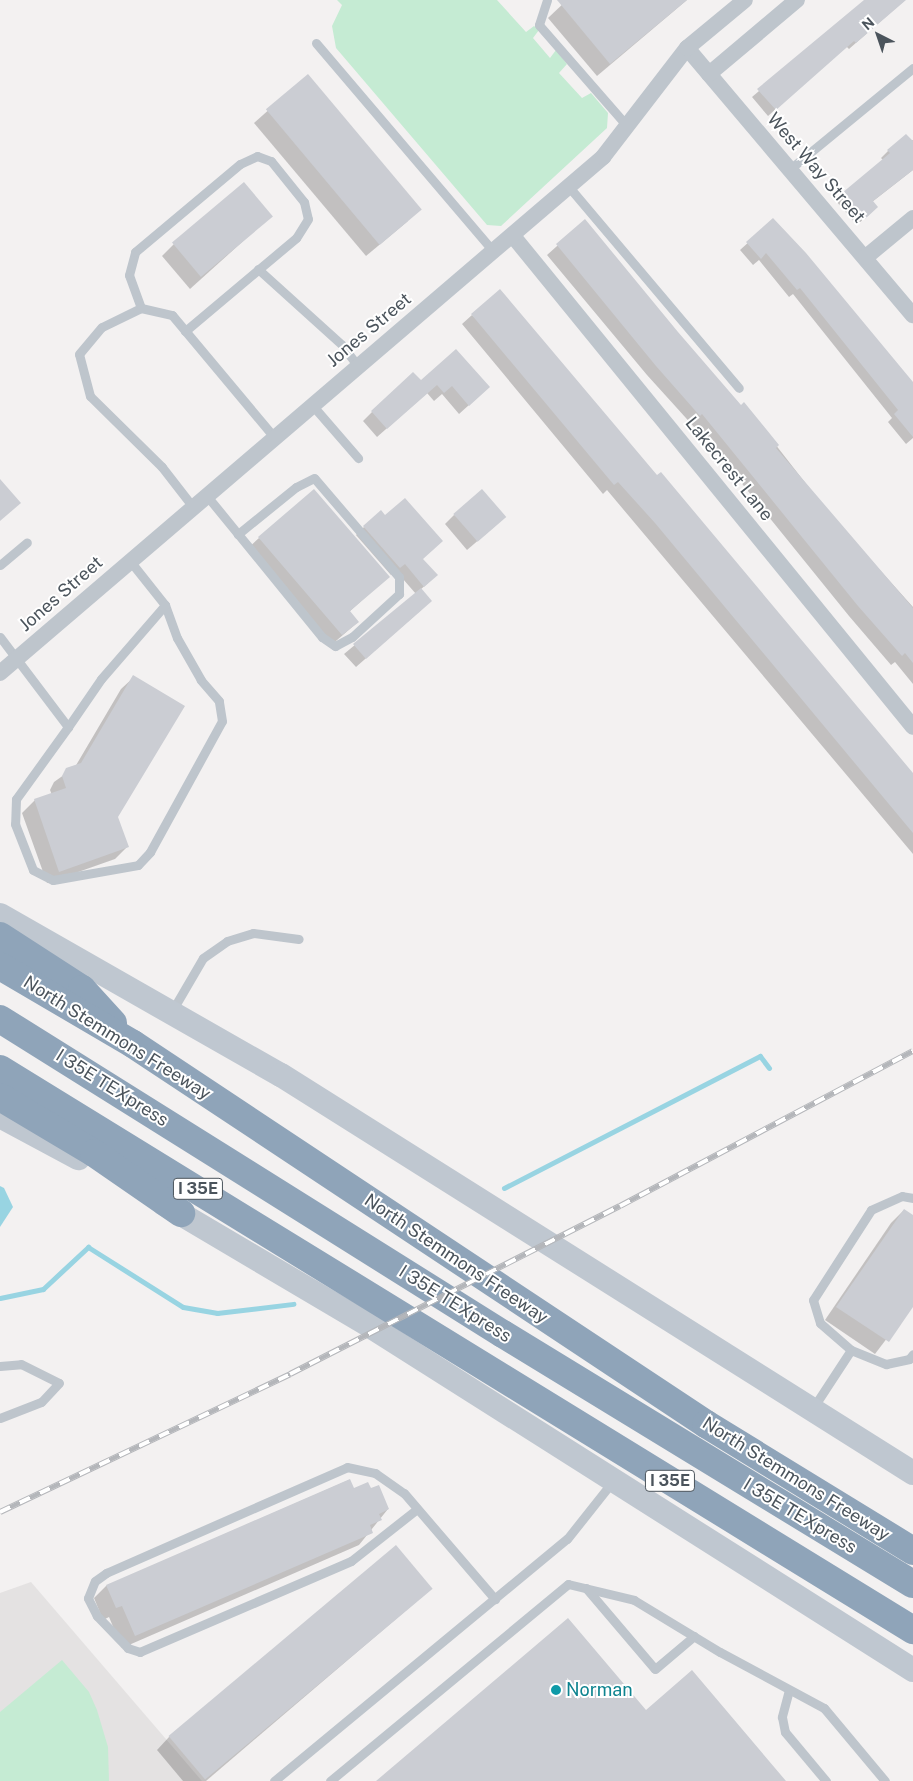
<!DOCTYPE html>
<style>
body{margin:0}
#map{position:relative;width:913px;height:1781px;overflow:hidden;background:#f3f1f1;font-family:"Public Sans",sans-serif}
div>[style]{position:absolute}
[style*='--x']{left:calc(var(--x)*1px);top:calc(var(--y)*1px);width:calc(var(--w)*1px);rotate:calc(var(--a)*1deg)}
.education>*{inset:0;background:#e4e2e2}
.green>*{inset:0;background:#c5ebd3}
.water>*{inset:0;background:#98d4e2}
.shadow>*{inset:0;background:#0003}
.stream>*{height:5px;margin:-2.5px;padding:0 2.5px;transform-origin:2.5px;border-radius:2.5px;background:#98d4e2}
.building>*{inset:0;background:#cbcdd3;transform-origin:0 0}
.service>*{height:9px;margin:-4.5px;padding:0 4.5px;transform-origin:4.5px;border-radius:4.5px;background:#bec5cc}
.minor>*{height:16px;margin:-8px;padding:0 8px;transform-origin:8px;border-radius:8px;background:#bec5cc}
.secondary>*{height:24px;margin:-12px;padding:0 12px;transform-origin:12px;border-radius:12px;background:#bfc7d0}
.motorway>*{height:28px;margin:-14px;padding:0 14px;transform-origin:14px;border-radius:14px;background:#8fa4b9}
.rail>*{height:5.5px;margin-top:-2.75px;transform-origin:0;background:repeating-linear-gradient(90deg,#fff 0 11px,#b4b6ba 0 22px);box-sizing:border-box;border-block:1px solid #b4b6ba}
.dots>*{width:14px;height:14px;translate:-50% -50%;box-sizing:border-box;border:2px solid #fff;border-radius:50%}
span{translate:-50% -50%;white-space:nowrap;text-align:center;line-height:1.15;-webkit-text-stroke:4px #fff;paint-order:stroke}
.shield-label span{padding:1px 4px;background:#fff;border:1px solid;border-radius:4px;-webkit-text-stroke-width:0}
.shield-label{font-size:16px;color:#4b545c;font-weight:700}
.street-label{font-size:18px;color:#4b545c}
.culture-label{font-size:18px;color:#0d838f}
.left{translate:0 -50%;text-align:left}
.north{position:absolute;left:853px;top:10px;width:50px;height:50px;-webkit-text-stroke:4px #fff;paint-order:stroke;rotate:319deg;font-size:14px;font-weight:700;line-height:20px;text-align:center;color:#4b545c}
.north::after{content:'';display:block;margin:auto;width:18px;height:22px;background:#4b545c;clip-path:polygon(50% 0,100% 100%,50% 72%,0 100%)}
</style>
<div id="map">
<div class="education">
<i style="clip-path:polygon(31px 1582px,202px 1781px,0 1781px,0 1593px)"></i>
</div>
<div class="green">
<i style="clip-path:polygon(337px 0,497px 0,526px 32px,534px 26px,539px 30px,533px 38px,550px 58px,556px 50px,567px 64px,559px 73px,582px 98px,591px 93px,608px 113px,607px 128px,501px 226px,487px 225px,336px 48px,332px 26px,342px 5px)"></i>
<i style="clip-path:polygon(62px 1660px,89px 1692px,97px 1710px,108px 1747px,109px 1781px,0 1781px,0 1712px)"></i>
</div>
<div class="water">
<i style="clip-path:polygon(0 1186px,4px 1188px,13px 1207px,0 1227px)"></i>
</div>
<div class="shadow">
<i style="clip-path:polygon(567px 0,687px 0,597px 76px,548px 18px)"></i>
<i style="clip-path:polygon(866px 0,905px 0,849px 49px,846px 46px,768px 116px,752px 97px)"></i>
<i style="clip-path:polygon(307px 76px,408px 221px,366px 256px,254px 123px)"></i>
<i style="clip-path:polygon(913px 140px,913px 170px,872px 202px,869px 214px,857px 225px,836px 201px,883px 160px,881px 158px,888px 151px)"></i>
<i style="clip-path:polygon(271px 216px,190px 289px,162px 256px,174px 244px)"></i>
<i style="clip-path:polygon(773px 220px,913px 383px,913px 438px,906px 444px,888px 422px,892px 418px,793px 294px,789px 297px,759px 260px,753px 265px,740px 250px)"></i>
<i style="clip-path:polygon(585px 221px,677px 333px,741px 406px,744px 404px,828px 512px,913px 607px,913px 684px,895px 662px,891px 665px,849px 616px,714px 449px,647px 375px,547px 255px)"></i>
<i style="clip-path:polygon(472px 315px,657px 477px,913px 775px,913px 854px,607px 490px,603px 494px,462px 324px)"></i>
<i style="clip-path:polygon(456px 351px,479px 396px,459px 414px,442px 394px,434px 401px,427px 393px,377px 437px,363px 421px,372px 412px,421px 382px)"></i>
<i style="clip-path:polygon(454px 515px,495px 526px,467px 550px,445px 524px)"></i>
<i style="clip-path:polygon(364px 527px,422px 559px,428px 583px,420px 590px,421px 610px,356px 667px,344px 654px,416px 594px,396px 571px,391px 575px,356px 535px)"></i>
<i style="clip-path:polygon(259px 538px,389px 576px,349px 612px,358px 622px,329px 647px,246px 550px)"></i>
<i style="clip-path:polygon(134px 677px,117px 817px,127px 847px,115px 859px,47px 883px,22px 813px,35px 800px,52px 795px,50px 790px,54px 782px,75px 767px,121px 689px)"></i>
<i style="clip-path:polygon(904px 1210px,913px 1217px,913px 1304px,875px 1354px,825px 1320px,891px 1223px)"></i>
<i style="clip-path:polygon(349px 1480px,353px 1490px,388px 1509px,359px 1545px,122px 1648px,109px 1617px,103px 1620px,94px 1598px,106px 1586px)"></i>
<i style="clip-path:polygon(431px 1589px,206px 1781px,183px 1781px,157px 1750px,169px 1737px)"></i>
</div>
<div class="stream">
<i style="--x:504;--y:1188;--w:288;--a:-27.3"></i>
<i style="--x:760;--y:1056;--w:15;--a:53"></i>
<i style="--x:0;--y:1298;--w:44;--a:-11.8"></i>
<i style="--x:43;--y:1289;--w:62;--a:-43"></i>
<i style="--x:88;--y:1247;--w:112;--a:32.3"></i>
<i style="--x:183;--y:1307;--w:35;--a:10"></i>
<i style="--x:217;--y:1313;--w:77;--a:-6.8"></i>
</div>
<div class="building">
<i style="clip-path:polygon(557px 0,687px 0,610px 64px)"></i>
<i style="clip-path:polygon(864px 0,906px 0,856px 43px,854px 41px,776px 110px,757px 89px)"></i>
<i style="left:308px;top:74px;width:177px;height:55px;rotate:50deg"></i>
<i style="clip-path:polygon(906px 134px,913px 141px,913px 170px,873px 201px,878px 207px,865px 219px,842px 193px,890px 153px,887px 150px)"></i>
<i style="left:244px;top:182px;width:45px;height:94px;rotate:50deg"></i>
<i style="clip-path:polygon(773px 218px,806px 253px,913px 382px,913px 437px,894px 414px,898px 410px,800px 288px,797px 290px,766px 253px,761px 259px,746px 242px)"></i>
<i style="clip-path:polygon(585px 219px,678px 332px,741px 405px,744px 402px,779px 445px,776px 448px,913px 608px,913px 663px,905px 653px,902px 656px,858px 606px,702px 414px,700px 416px,656px 366px,556px 244px)"></i>
<i style="clip-path:polygon(500px 289px,657px 475px,661px 472px,913px 773px,913px 833px,655px 523px,618px 482px,614px 485px,471px 314px)"></i>
<i style="clip-path:polygon(456px 349px,490px 387px,469px 406px,452px 386px,444px 393px,437px 385px,387px 429px,371px 411px,413px 372px,421px 380px)"></i>
<i style="clip-path:polygon(0 479px,21px 503px,0 521px)"></i>
<i style="clip-path:polygon(314px 489px,390px 577px,350px 611px,359px 622px,342px 635px,258px 537px)"></i>
<i style="left:482px;top:489px;width:37px;height:38px;rotate:49deg"></i>
<i style="clip-path:polygon(405px 498px,443px 541px,423px 559px,438px 575px,424px 587px,405px 564px,400px 568px,363px 526px,381px 510px,385px 515px)"></i>
<i style="clip-path:polygon(421px 588px,432px 601px,366px 659px,353px 644px)"></i>
<i style="clip-path:polygon(133px 675px,185px 706px,118px 817px,129px 847px,59px 872px,34px 799px,66px 788px,62px 776px,66px 768px,81px 763px)"></i>
<i style="clip-path:polygon(904px 1209px,913px 1215px,913px 1307px,889px 1342px,836px 1307px)"></i>
<i style="clip-path:polygon(350px 1479px,354px 1488px,368px 1482px,371px 1488px,379px 1485px,389px 1509px,379px 1514px,382px 1520px,370px 1525px,373px 1533px,135px 1636px,122px 1606px,116px 1608px,106px 1585px)"></i>
<i style="left:396px;top:1545px;width:57px;height:297px;rotate:50deg"></i>
<i style="clip-path:polygon(568px 1618px,646px 1710px,692px 1670px,786px 1781px,376px 1781px)"></i>
</div>
<div class="service">
<i style="--x:547;--y:0;--w:26;--a:108"></i>
<i style="--x:539;--y:25;--w:135;--a:48.9"></i>
<i style="--x:316;--y:43;--w:275;--a:49.6"></i>
<i style="--x:790;--y:169;--w:159;--a:-39.4"></i>
<i style="--x:569;--y:187;--w:263;--a:49.8"></i>
<i style="--x:258;--y:269;--w:113;--a:42.1"></i>
<i style="--x:342;--y:345;--w:25;--a:53"></i>
<i style="--x:141;--y:308;--w:35;--a:-110"></i>
<i style="--x:129;--y:275;--w:24;--a:-75"></i>
<i style="--x:135;--y:252;--w:137;--a:-40"></i>
<i style="--x:240;--y:164;--w:19;--a:-25"></i>
<i style="--x:257;--y:156;--w:15;--a:20"></i>
<i style="--x:271;--y:161;--w:53;--a:51.2"></i>
<i style="--x:304;--y:202;--w:17;--a:77"></i>
<i style="--x:308;--y:219;--w:22;--a:122"></i>
<i style="--x:296;--y:238;--w:145;--a:140"></i>
<i style="--x:313;--y:406;--w:69;--a:49.1"></i>
<i style="--x:207;--y:496;--w:49;--a:50.8"></i>
<i style="--x:238;--y:534;--w:133;--a:50.8"></i>
<i style="--x:322;--y:637;--w:16;--a:35"></i>
<i style="--x:335;--y:646;--w:19;--a:-28"></i>
<i style="--x:352;--y:637;--w:64;--a:-42.5"></i>
<i style="--x:399;--y:594;--w:17;--a:-90"></i>
<i style="--x:399;--y:577;--w:130;--a:-130.6"></i>
<i style="--x:314;--y:478;--w:20;--a:153"></i>
<i style="--x:296;--y:487;--w:75;--a:141"></i>
<i style="--x:193;--y:507;--w:51;--a:-127.8"></i>
<i style="--x:162;--y:467;--w:101;--a:-135.4"></i>
<i style="--x:90;--y:396;--w:43;--a:-104.7"></i>
<i style="--x:79;--y:354;--w:35;--a:-50"></i>
<i style="--x:102;--y:327;--w:43;--a:-26"></i>
<i style="--x:141;--y:308;--w:32;--a:13"></i>
<i style="--x:172;--y:315;--w:160;--a:50.1"></i>
<i style="--x:0;--y:565;--w:35;--a:-40"></i>
<i style="--x:0;--y:637;--w:113;--a:52.9"></i>
<i style="--x:68;--y:727;--w:89;--a:125.8"></i>
<i style="--x:16;--y:799;--w:25;--a:92"></i>
<i style="--x:15;--y:824;--w:49;--a:68.6"></i>
<i style="--x:33;--y:870;--w:22;--a:27"></i>
<i style="--x:53;--y:880;--w:86;--a:-10"></i>
<i style="--x:138;--y:865;--w:18;--a:-47"></i>
<i style="--x:150;--y:852;--w:149;--a:-61.2"></i>
<i style="--x:222;--y:721;--w:20;--a:-99"></i>
<i style="--x:219;--y:701;--w:28;--a:-131"></i>
<i style="--x:201;--y:680;--w:48;--a:-119.7"></i>
<i style="--x:177;--y:638;--w:35;--a:-110"></i>
<i style="--x:165;--y:605;--w:56;--a:-128.5"></i>
<i style="--x:68;--y:727;--w:58;--a:-55.5"></i>
<i style="--x:101;--y:679;--w:98;--a:-49.1"></i>
<i style="--x:172;--y:1011;--w:61;--a:-59.7"></i>
<i style="--x:203;--y:958;--w:29;--a:-35"></i>
<i style="--x:227;--y:941;--w:27;--a:-17"></i>
<i style="--x:253;--y:933;--w:46;--a:7.4"></i>
<i style="--x:913;--y:1198;--w:11;--a:-170"></i>
<i style="--x:902;--y:1196;--w:34;--a:156"></i>
<i style="--x:871;--y:1210;--w:107;--a:122.8"></i>
<i style="--x:813;--y:1300;--w:24;--a:73"></i>
<i style="--x:820;--y:1323;--w:41;--a:41.1"></i>
<i style="--x:851;--y:1350;--w:38;--a:22"></i>
<i style="--x:886;--y:1364;--w:24;--a:-12"></i>
<i style="--x:909;--y:1359;--w:6;--a:-51"></i>
<i style="--x:0;--y:1366;--w:21;--a:-5"></i>
<i style="--x:21;--y:1364;--w:42;--a:26.6"></i>
<i style="--x:59;--y:1383;--w:26;--a:133"></i>
<i style="--x:41;--y:1402;--w:44;--a:158.7"></i>
<i style="--x:813;--y:1408;--w:69;--a:-56.8"></i>
<i style="--x:417;--y:1509;--w:84;--a:141.8"></i>
<i style="--x:351;--y:1561;--w:230;--a:156.7"></i>
<i style="--x:140;--y:1652;--w:13;--a:-162"></i>
<i style="--x:128;--y:1648;--w:45;--a:-134.1"></i>
<i style="--x:97;--y:1616;--w:20;--a:-117"></i>
<i style="--x:88;--y:1598;--w:18;--a:-68"></i>
<i style="--x:95;--y:1581;--w:14;--a:-36"></i>
<i style="--x:106;--y:1573;--w:263;--a:-23.7"></i>
<i style="--x:347;--y:1467;--w:29;--a:12"></i>
<i style="--x:375;--y:1473;--w:35;--a:35"></i>
<i style="--x:404;--y:1493;--w:140;--a:49.4"></i>
<i style="--x:586;--y:1588;--w:106;--a:49.6"></i>
<i style="--x:655;--y:1669;--w:51;--a:-40.2"></i>
<i style="--x:789;--y:1690;--w:28;--a:105"></i>
<i style="--x:782;--y:1717;--w:15;--a:79"></i>
<i style="--x:785;--y:1732;--w:64;--a:50.1"></i>
<i style="--x:274;--y:1781;--w:380;--a:-39.6"></i>
<i style="--x:567;--y:1539;--w:74;--a:-51.6"></i>
<i style="--x:330;--y:1781;--w:309;--a:-39.6"></i>
<i style="--x:568;--y:1584;--w:68;--a:13.6"></i>
<i style="--x:634;--y:1600;--w:100;--a:31.2"></i>
<i style="--x:720;--y:1652;--w:118;--a:28.3"></i>
<i style="--x:824;--y:1708;--w:95;--a:50.1"></i>
</div>
<div class="minor">
<i style="--x:687;--y:48;--w:350;--a:49.8"></i>
<i style="--x:709;--y:74;--w:115;--a:-40.1"></i>
<i style="--x:513;--y:236;--w:633;--a:50.83"></i>
<i style="--x:866;--y:257;--w:61;--a:-39.7"></i>
<i style="--x:0;--y:673;--w:794;--a:-40.55"></i>
<i style="--x:603;--y:157;--w:138;--a:-52.4"></i>
<i style="--x:687;--y:48;--w:75;--a:-39.6"></i>
</div>
<div class="secondary">
<i style="--x:0;--y:915;--w:323;--a:29.7"></i>
<i style="--x:281;--y:1075;--w:747;--a:32.2"></i>
<i style="--x:0;--y:1116;--w:89;--a:28.3"></i>
<i style="--x:164;--y:1204;--w:239;--a:30.6"></i>
<i style="--x:370;--y:1326;--w:643;--a:32.35"></i>
</div>
<div class="motorway">
<i style="--x:0;--y:936;--w:98;--a:32.9"></i>
<i style="--x:82;--y:989;--w:46;--a:47.6"></i>
<i style="--x:0;--y:966;--w:154;--a:30.4"></i>
<i style="--x:133;--y:1044;--w:688;--a:33.55"></i>
<i style="--x:706;--y:1424;--w:243;--a:31.5"></i>
<i style="--x:0;--y:1019;--w:593;--a:32.06"></i>
<i style="--x:503;--y:1334;--w:480;--a:31.4"></i>
<i style="--x:0;--y:1069;--w:1072;--a:31.57"></i>
<i style="--x:0;--y:1097;--w:109;--a:30.8"></i>
<i style="--x:94;--y:1153;--w:106;--a:34.6"></i>
</div>
<div class="rail">
<i style="--x:0;--y:1512;--w:321;--a:-25.4"></i>
<i style="--x:290;--y:1374;--w:370;--a:-27"></i>
<i style="--x:620;--y:1206;--w:331;--a:-27.9"></i>
</div>
<div class="dots">
<i style="left:556px;top:1690px;background:#0f9aa8"></i>
</div>
<div class="shield-label">
<span style="left:198px;top:1189px">I 35E</span>
<span style="left:670px;top:1481px">I 35E</span>
</div>
<div class="street-label">
<span style="left:816px;top:168px;rotate:49deg">West Way Street</span>
<span style="left:369px;top:330px;rotate:-40deg">Jones Street</span>
<span style="left:729px;top:469px;rotate:51deg">Lakecrest Lane</span>
<span style="left:61px;top:594px;rotate:-41deg">Jones Street</span>
<span style="left:117px;top:1038px;rotate:32deg">North Stemmons Freeway</span>
<span style="left:112px;top:1088px;rotate:32deg">I 35E TEXpress</span>
<span style="left:456px;top:1259px;rotate:34deg">North Stemmons Freeway</span>
<span style="left:455px;top:1304px;rotate:32deg">I 35E TEXpress</span>
<span style="left:796px;top:1479px;rotate:32deg">North Stemmons Freeway</span>
<span style="left:800px;top:1516px;rotate:31deg">I 35E TEXpress</span>
</div>
<div class="culture-label">
<span class="left" style="left:566px;top:1690px">Norman</span>
</div>
<div class="north">N</div>
</div>
